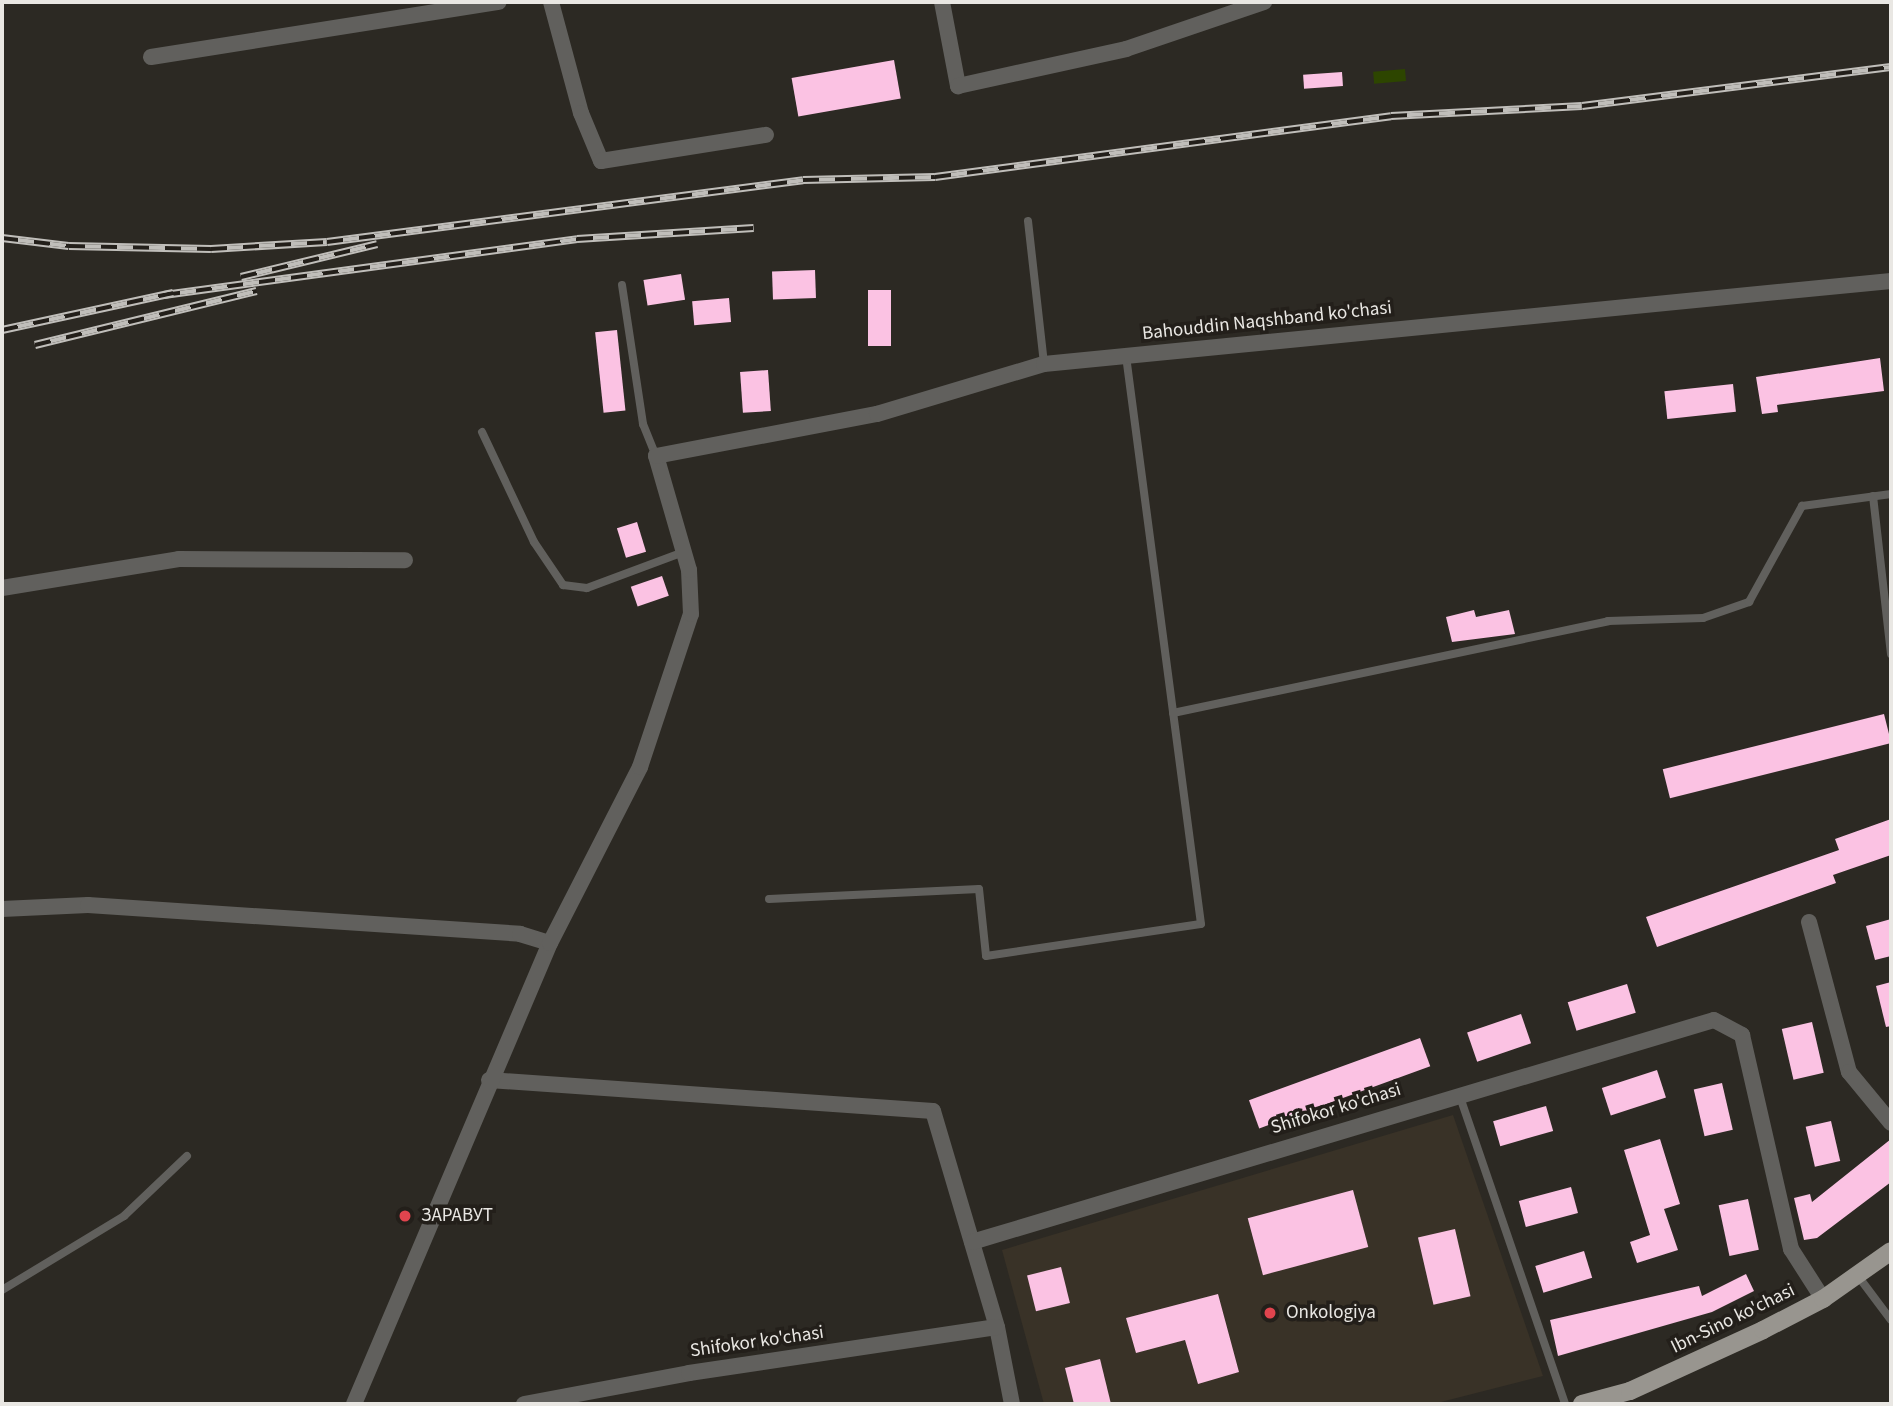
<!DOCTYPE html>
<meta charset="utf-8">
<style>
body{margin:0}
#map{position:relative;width:1893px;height:1406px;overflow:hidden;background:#2c2923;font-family:"Source Sans 3",sans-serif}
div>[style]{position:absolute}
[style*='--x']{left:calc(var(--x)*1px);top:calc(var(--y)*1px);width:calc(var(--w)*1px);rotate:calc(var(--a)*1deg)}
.built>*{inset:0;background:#393227}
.green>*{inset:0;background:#2d4500;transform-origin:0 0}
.building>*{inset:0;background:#fbc2e3;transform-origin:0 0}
.service>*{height:8px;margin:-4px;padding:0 4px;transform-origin:4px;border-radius:4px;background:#61605d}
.minor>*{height:16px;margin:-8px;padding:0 8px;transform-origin:8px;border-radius:8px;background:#61605d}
.primary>*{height:18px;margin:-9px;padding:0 9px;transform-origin:9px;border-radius:9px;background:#98958f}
.rail>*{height:8px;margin-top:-4px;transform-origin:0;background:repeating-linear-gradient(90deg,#231f1a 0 16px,#c0beba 0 32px);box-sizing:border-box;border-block:2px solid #c0beba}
.dots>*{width:19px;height:19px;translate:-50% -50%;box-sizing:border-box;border:4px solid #231f1a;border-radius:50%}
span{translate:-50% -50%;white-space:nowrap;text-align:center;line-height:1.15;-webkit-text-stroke:7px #231f1a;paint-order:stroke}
.street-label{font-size:19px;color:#e9e7e3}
.poi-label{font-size:19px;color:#e9e7e3}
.left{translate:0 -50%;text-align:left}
.frame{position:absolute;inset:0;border:4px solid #e9e7e3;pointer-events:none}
</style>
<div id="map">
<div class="built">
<i style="clip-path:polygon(1453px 1115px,1543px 1376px,1433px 1404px,1044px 1404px,1002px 1250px)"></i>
</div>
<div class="green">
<i style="left:1405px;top:69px;width:12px;height:32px;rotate:85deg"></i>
</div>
<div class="building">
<i style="left:894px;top:60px;width:39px;height:104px;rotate:80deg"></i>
<i style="left:1342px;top:72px;width:14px;height:39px;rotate:86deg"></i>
<i style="left:815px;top:270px;width:28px;height:43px;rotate:88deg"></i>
<i style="left:681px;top:274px;width:26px;height:38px;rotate:81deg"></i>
<i style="left:868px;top:290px;width:23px;height:56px"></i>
<i style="left:729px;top:298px;width:24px;height:37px;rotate:85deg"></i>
<i style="left:617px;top:330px;width:81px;height:22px;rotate:84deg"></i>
<i style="clip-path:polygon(1880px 358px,1884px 391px,1777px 405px,1778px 412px,1762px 414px,1756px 377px)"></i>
<i style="left:768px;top:370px;width:41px;height:28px;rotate:86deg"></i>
<i style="left:1733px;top:384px;width:28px;height:69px;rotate:84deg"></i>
<i style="left:637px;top:522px;width:31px;height:21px;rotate:73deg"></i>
<i style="left:662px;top:576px;width:21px;height:33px;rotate:71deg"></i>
<i style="clip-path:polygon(1474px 610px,1476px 617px,1509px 610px,1515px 634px,1452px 642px,1446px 617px)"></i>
<i style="left:1884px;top:714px;width:30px;height:228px;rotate:76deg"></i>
<i style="clip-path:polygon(1891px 819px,1891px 855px,1833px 875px,1836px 883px,1657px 947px,1646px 917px,1839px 850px,1835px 839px)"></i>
<i style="clip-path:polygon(1891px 919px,1891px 956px,1875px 960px,1866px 926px)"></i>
<i style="clip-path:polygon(1891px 982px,1891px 1026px,1886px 1027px,1876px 986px)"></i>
<i style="left:1627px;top:984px;width:30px;height:62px;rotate:73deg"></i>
<i style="left:1521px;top:1014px;width:31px;height:57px;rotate:71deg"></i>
<i style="left:1812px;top:1022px;width:52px;height:31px;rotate:77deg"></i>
<i style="left:1420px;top:1038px;width:30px;height:182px;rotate:70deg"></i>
<i style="left:1657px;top:1070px;width:29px;height:58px;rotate:72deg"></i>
<i style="left:1722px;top:1083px;width:48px;height:29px;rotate:77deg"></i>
<i style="left:1546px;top:1106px;width:26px;height:55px;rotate:74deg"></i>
<i style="left:1831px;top:1121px;width:41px;height:26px;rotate:77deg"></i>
<i style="clip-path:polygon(1660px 1139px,1680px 1204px,1664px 1209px,1678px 1250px,1637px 1263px,1630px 1242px,1650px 1235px,1624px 1150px)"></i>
<i style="clip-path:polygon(1891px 1139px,1891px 1182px,1817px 1238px,1804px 1240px,1794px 1198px,1810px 1194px,1812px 1202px)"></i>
<i style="left:1571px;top:1187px;width:27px;height:54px;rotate:75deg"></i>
<i style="left:1353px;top:1190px;width:59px;height:109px;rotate:75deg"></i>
<i style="left:1748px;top:1199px;width:52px;height:30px;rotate:78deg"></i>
<i style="left:1455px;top:1229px;width:69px;height:38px;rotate:77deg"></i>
<i style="left:1584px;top:1251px;width:28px;height:51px;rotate:73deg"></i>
<i style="left:1061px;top:1267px;width:37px;height:35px;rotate:76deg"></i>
<i style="clip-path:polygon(1746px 1274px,1754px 1291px,1712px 1312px,1558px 1356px,1550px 1320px,1699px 1286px,1702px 1296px)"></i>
<i style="clip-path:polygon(1218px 1294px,1239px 1372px,1198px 1384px,1185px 1340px,1136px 1353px,1126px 1318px)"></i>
<i style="clip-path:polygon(1100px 1359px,1111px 1404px,1074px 1404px,1065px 1368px)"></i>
</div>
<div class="service">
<i style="--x:1028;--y:221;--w:144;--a:83.6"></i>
<i style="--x:622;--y:285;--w:141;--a:81.4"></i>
<i style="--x:643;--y:424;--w:35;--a:68"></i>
<i style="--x:482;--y:432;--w:122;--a:64.7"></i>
<i style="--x:534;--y:542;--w:52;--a:56"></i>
<i style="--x:563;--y:585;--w:24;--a:7"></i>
<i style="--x:587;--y:588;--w:103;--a:-20.4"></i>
<i style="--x:1873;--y:496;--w:159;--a:83.5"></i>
<i style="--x:1173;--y:713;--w:445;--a:-11.9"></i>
<i style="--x:1608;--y:621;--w:95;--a:-1.8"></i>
<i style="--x:1703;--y:618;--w:49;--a:-19.2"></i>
<i style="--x:1749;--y:602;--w:110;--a:-61.1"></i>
<i style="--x:1802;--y:506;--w:90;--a:-7.7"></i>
<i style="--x:769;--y:899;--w:210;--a:-2.7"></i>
<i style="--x:979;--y:889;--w:67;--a:84"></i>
<i style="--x:986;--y:956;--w:217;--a:-8.5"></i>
<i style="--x:1201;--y:924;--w:573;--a:-97.52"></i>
<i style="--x:1459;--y:1094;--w:328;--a:71.1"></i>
<i style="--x:1858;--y:1276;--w:55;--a:53.1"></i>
<i style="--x:2;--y:1290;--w:143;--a:-31.2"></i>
<i style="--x:124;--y:1216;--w:87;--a:-43.6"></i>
</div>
<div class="minor">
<i style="--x:551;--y:2;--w:115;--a:74.9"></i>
<i style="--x:581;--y:113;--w:52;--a:67.4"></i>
<i style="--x:601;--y:161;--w:167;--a:-9"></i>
<i style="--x:942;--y:2;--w:86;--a:79.2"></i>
<i style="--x:958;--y:86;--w:172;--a:-12.4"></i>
<i style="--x:1126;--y:49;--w:146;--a:-18.8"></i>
<i style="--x:151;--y:57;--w:352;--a:-9"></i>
<i style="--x:2;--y:588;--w:179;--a:-9.3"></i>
<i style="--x:179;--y:559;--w:226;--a:0.3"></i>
<i style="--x:2;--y:909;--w:86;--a:-2.7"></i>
<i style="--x:88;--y:905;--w:433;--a:3.8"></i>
<i style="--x:520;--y:934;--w:31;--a:17"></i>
<i style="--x:1809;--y:922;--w:155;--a:75.1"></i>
<i style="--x:1849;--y:1072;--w:66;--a:50.5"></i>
<i style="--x:489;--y:1080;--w:445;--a:4"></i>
<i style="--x:933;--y:1111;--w:225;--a:73.5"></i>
<i style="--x:997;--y:1327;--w:78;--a:79"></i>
<i style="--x:972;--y:1242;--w:774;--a:-16.66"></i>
<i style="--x:1714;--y:1020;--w:32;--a:28"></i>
<i style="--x:1742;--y:1035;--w:220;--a:77.1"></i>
<i style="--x:1791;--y:1249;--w:59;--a:57.4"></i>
<i style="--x:354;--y:1404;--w:501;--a:-66.97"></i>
<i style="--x:550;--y:943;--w:198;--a:-62.9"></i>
<i style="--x:640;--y:767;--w:161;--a:-71.6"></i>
<i style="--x:691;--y:614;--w:44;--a:-92.6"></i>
<i style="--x:689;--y:570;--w:119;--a:-106.1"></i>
<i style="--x:656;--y:456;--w:225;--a:-10.8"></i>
<i style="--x:877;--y:414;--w:174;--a:-16.7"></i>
<i style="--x:1044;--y:364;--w:851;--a:-5.6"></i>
<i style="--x:524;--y:1404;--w:168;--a:-10.6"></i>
<i style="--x:689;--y:1373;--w:311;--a:-8.5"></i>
</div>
<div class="primary">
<i style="--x:1582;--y:1404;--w:50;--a:-15.2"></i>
<i style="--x:1630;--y:1391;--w:146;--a:-24.6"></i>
<i style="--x:1763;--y:1330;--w:68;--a:-27.3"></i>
<i style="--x:1823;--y:1299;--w:83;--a:-35.2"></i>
</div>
<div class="rail">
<i style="--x:2;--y:238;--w:67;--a:6.8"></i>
<i style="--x:69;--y:246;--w:142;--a:1.2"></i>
<i style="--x:211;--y:249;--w:116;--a:-3.5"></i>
<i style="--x:327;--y:242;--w:480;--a:-7.4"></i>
<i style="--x:803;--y:180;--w:132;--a:-1.3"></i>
<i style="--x:935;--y:177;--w:460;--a:-7.6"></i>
<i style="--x:1391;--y:116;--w:191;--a:-3"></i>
<i style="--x:1582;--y:106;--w:311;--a:-7.2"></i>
<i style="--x:241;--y:277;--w:140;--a:-13.6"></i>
<i style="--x:164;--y:295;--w:417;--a:-7.7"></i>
<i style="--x:577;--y:239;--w:177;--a:-3.6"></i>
<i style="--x:2;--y:330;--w:175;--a:-12.2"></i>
<i style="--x:35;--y:345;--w:228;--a:-13.7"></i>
</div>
<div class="dots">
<i style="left:405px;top:1216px;background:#e0444e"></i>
<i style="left:1270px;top:1313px;background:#e0444e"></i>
</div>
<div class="street-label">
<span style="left:1267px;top:321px;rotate:-6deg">Bahouddin Naqshband ko'chasi</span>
<span style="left:1336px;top:1109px;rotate:-17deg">Shifokor ko'chasi</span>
<span style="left:1733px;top:1319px;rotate:-26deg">Ibn-Sino ko'chasi</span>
<span style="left:757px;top:1342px;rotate:-8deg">Shifokor ko'chasi</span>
</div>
<div class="poi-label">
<span class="left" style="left:421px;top:1216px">ЗАРАВУТ</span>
<span class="left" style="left:1286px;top:1313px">Onkologiya</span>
</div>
<div class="frame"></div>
</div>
